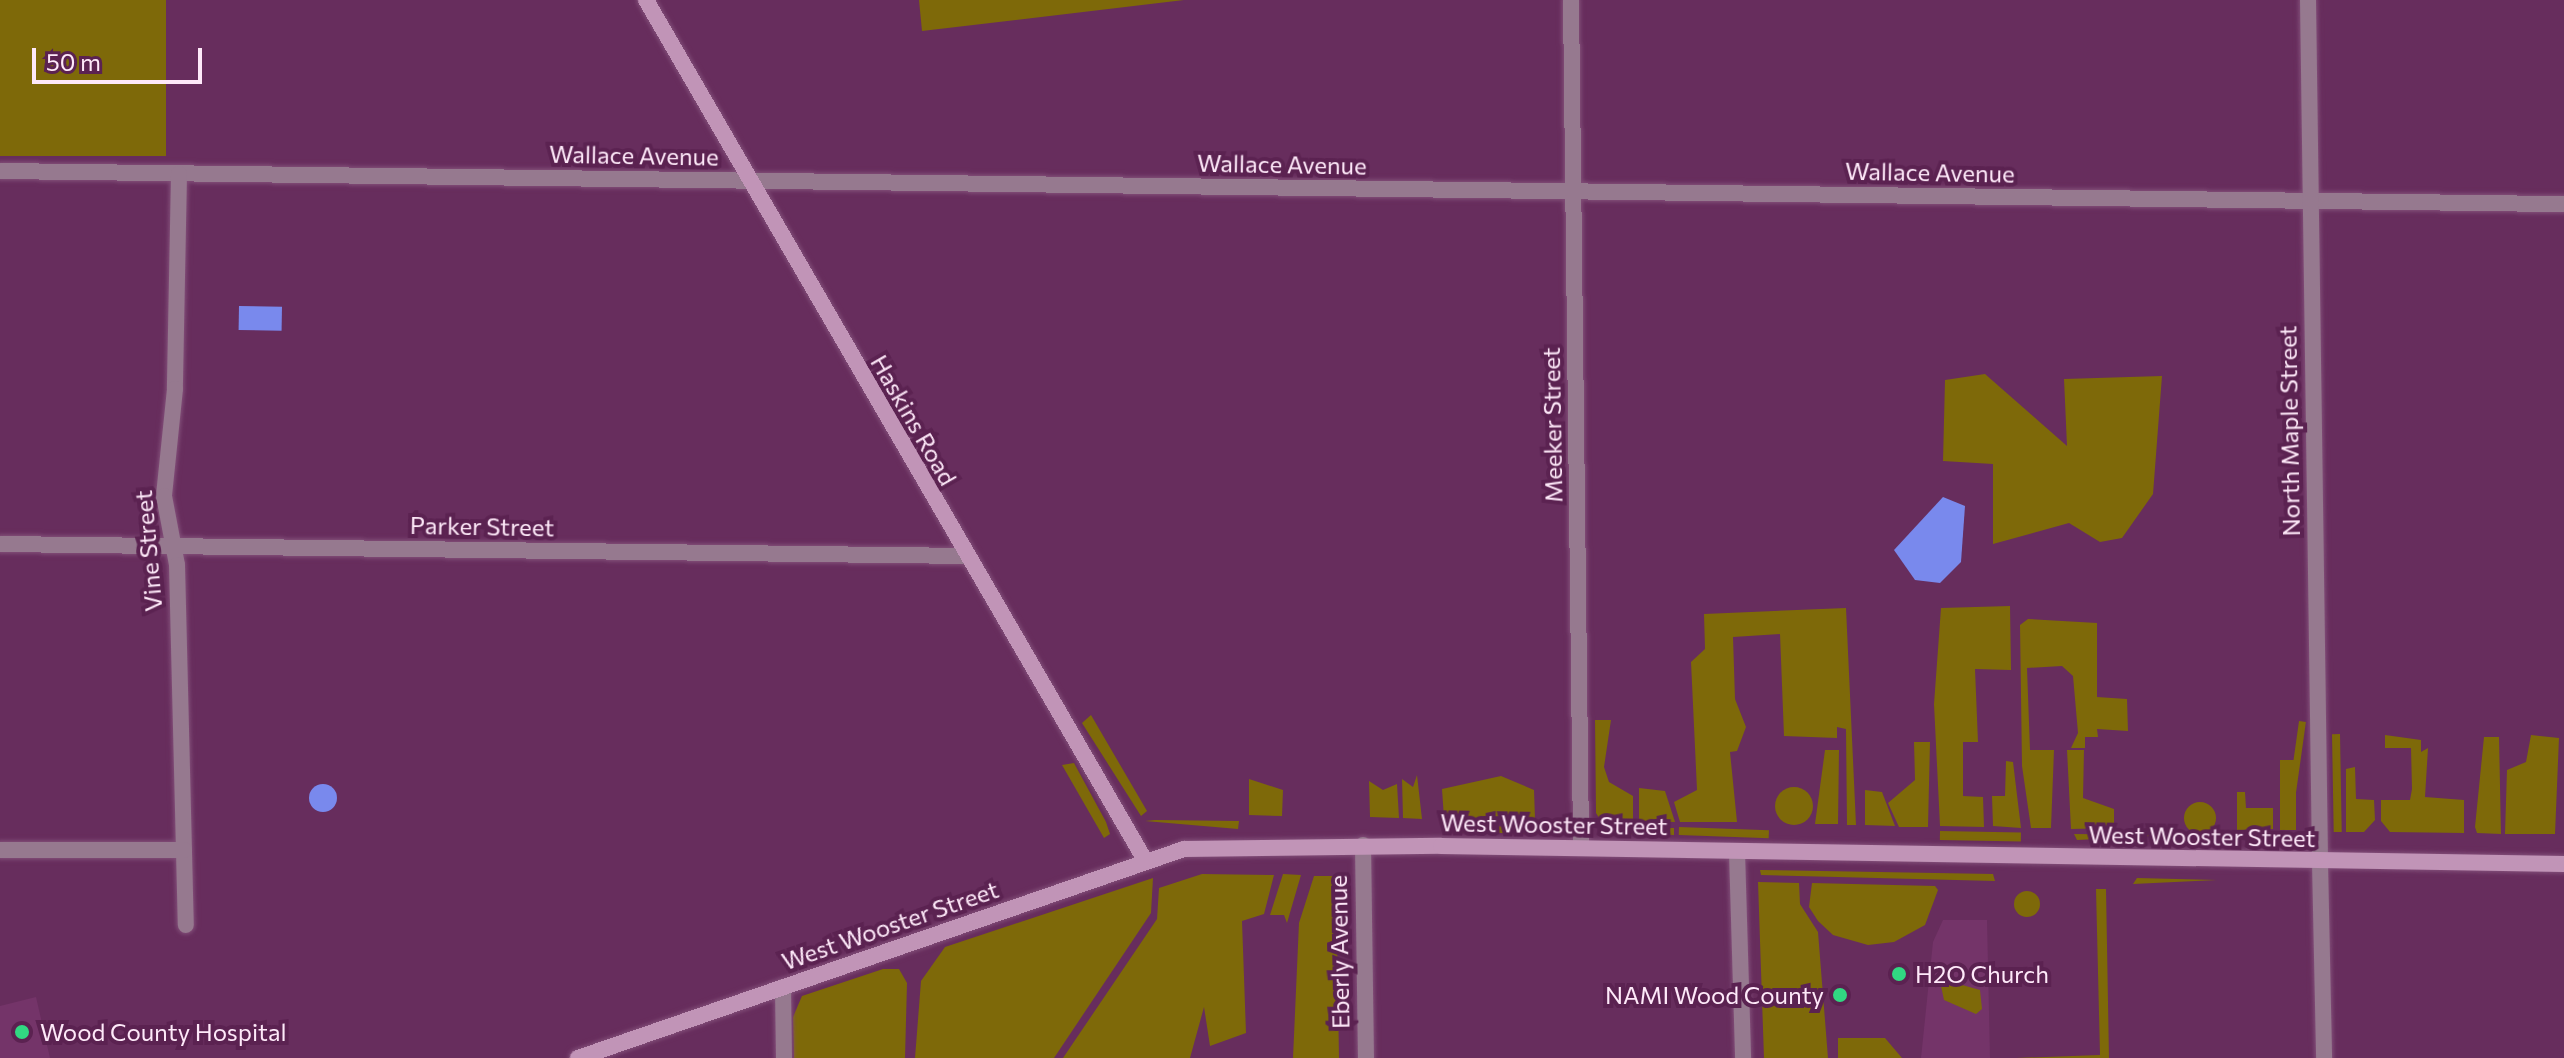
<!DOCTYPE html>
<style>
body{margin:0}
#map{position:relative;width:2564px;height:1058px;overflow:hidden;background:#672d5d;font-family:Commissioner,sans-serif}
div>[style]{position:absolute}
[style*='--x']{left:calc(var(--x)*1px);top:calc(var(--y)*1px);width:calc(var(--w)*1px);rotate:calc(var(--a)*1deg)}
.built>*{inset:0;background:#743469}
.green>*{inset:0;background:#7e6909;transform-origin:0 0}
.round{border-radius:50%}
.water>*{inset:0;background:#7989ed;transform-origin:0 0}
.roads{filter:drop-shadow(0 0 2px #824f79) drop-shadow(0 0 2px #824f79)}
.minor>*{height:16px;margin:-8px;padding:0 8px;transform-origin:8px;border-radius:8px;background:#96798f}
.tertiary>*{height:16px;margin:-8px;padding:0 8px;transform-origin:8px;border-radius:8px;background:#96798f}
.secondary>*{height:16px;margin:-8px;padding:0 8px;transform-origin:8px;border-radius:8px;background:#c194b7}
.dots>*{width:22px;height:22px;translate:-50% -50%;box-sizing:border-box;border:4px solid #5b2251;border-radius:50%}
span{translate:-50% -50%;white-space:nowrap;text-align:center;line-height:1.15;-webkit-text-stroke:8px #5b2251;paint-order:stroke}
.street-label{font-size:24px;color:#fee9f9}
.poi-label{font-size:24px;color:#fee9f9}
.left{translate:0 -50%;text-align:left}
.right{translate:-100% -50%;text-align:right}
.scale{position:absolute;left:32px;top:48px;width:170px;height:36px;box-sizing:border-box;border:4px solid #fee9f9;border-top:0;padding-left:10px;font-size:24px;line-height:28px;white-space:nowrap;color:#fee9f9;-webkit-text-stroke:6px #5b2251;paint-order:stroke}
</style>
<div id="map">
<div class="built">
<i style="clip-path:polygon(1943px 920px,1987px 920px,1990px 1058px,1921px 1058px,1933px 942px)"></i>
<i style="clip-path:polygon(36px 997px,50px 1058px,0 1058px,0 1006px)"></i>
</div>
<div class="green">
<i style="left:0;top:0;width:166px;height:156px"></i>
<i style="clip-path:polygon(919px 0,1184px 0,922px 31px)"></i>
<i style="clip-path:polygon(1985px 374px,2067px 446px,2064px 379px,2162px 376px,2153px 494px,2122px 538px,2100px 542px,2069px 523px,1993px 544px,1993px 464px,1943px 461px,1945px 380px)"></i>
<i style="clip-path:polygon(2010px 606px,2011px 670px,1975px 669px,1978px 742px,1963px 742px,1963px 796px,1983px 797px,1984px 827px,1940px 826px,1934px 704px,1941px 608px)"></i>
<i style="clip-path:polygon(1846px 608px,1856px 825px,1847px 825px,1846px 729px,1837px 727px,1837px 738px,1784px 736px,1780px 634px,1733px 637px,1735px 699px,1746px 727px,1737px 751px,1730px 752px,1737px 822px,1680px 822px,1674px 802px,1697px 790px,1691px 662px,1705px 649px,1704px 614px)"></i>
<i style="clip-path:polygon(2028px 619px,2097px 623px,2097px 697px,2127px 699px,2128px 731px,2097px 729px,2098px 737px,2085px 737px,2085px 748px,2071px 748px,2078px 733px,2073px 676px,2062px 666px,2027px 668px,2030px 750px,2054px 750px,2051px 828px,2031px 828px,2022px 766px,2020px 625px)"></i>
<i style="clip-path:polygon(1091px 715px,1147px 811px,1141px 816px,1082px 723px)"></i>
<i style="clip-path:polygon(1595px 720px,1611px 720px,1604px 767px,1609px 782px,1633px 796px,1633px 821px,1601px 821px,1596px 813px)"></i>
<i style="left:2299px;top:721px;width:7px;height:109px;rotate:8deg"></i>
<i style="left:2340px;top:734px;width:98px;height:8px;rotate:89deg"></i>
<i style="clip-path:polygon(2385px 735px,2421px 740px,2421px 752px,2428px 748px,2425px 797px,2464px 800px,2464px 833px,2390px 832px,2381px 821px,2381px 800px,2410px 800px,2412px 789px,2411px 748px,2385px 748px)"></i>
<i style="clip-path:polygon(2531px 735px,2559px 738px,2555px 834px,2505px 834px,2507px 770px,2526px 762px)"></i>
<i style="clip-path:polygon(2484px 737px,2499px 737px,2501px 834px,2477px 833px,2475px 827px)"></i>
<i style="clip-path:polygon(1914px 742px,1930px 742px,1928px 827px,1899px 827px,1888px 803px,1915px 780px)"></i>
<i style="clip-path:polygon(1825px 750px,1839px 750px,1838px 824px,1815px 824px)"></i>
<i style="clip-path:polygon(2067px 750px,2084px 750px,2083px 798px,2114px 809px,2114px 828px,2071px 829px)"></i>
<i style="left:2280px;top:760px;width:16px;height:70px"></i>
<i style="clip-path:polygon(2006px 761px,2013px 762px,2021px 828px,1993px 826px,1992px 796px,2005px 796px)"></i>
<i style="clip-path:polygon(1074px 763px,1106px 822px,1110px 834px,1104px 838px,1062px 765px)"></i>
<i style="clip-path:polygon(2355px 767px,2356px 799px,2374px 800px,2375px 820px,2364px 832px,2346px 832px,2346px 769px)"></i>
<i style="clip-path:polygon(1417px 775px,1422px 819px,1403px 818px,1402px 779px,1413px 787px)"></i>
<i style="clip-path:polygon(1501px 776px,1534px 790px,1535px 819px,1444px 818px,1442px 789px)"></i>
<i style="clip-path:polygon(1249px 779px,1283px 790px,1282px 816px,1249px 815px)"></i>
<i style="clip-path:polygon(1369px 781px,1383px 790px,1397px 784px,1399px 818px,1370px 817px)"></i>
<i class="round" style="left:1775px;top:787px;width:38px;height:38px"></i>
<i style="clip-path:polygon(1639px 788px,1665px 791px,1675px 822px,1639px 821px)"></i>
<i style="clip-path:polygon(1865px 790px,1882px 792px,1895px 826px,1865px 825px)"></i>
<i style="clip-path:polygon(2237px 792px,2245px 792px,2246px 808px,2273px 808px,2273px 829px,2237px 830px)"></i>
<i class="round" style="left:2184px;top:802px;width:32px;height:32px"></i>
<i style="clip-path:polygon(1145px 821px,1155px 820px,1239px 821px,1238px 829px)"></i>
<i style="clip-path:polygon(1444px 825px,1566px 828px,1554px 834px,1446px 832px)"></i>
<i style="clip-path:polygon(1600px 827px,1674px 828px,1674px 835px,1618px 834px)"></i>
<i style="left:1679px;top:827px;width:90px;height:8px;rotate:2deg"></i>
<i style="left:1940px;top:831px;width:81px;height:9px;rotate:1deg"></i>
<i style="clip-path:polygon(2074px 834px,2172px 835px,2077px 840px)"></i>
<i style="clip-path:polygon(1760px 870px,1993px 874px,1995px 881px,1761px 875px)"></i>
<i style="clip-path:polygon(1202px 874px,1274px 875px,1264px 914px,1242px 921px,1246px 1033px,1210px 1046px,1204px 1007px,1190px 1058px,1063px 1058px,1157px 919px,1159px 888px)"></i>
<i style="clip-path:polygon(1283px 874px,1301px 875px,1287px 923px,1284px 915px,1270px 915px)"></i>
<i style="clip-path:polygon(1314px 876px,1336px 876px,1339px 1058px,1293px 1058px,1299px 923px)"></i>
<i style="clip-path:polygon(1153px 878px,1151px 913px,1054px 1058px,915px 1058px,921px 981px,945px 947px)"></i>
<i style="clip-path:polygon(2137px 878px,2217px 880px,2133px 884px)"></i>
<i style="clip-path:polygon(1758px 882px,1799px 883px,1800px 904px,1818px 932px,1828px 1058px,1764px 1058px)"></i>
<i style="clip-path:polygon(1812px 883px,1935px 886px,1938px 890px,1925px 925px,1894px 942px,1868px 945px,1833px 935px,1818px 921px,1809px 907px)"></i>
<i style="clip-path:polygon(2096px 889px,2106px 889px,2109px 1058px,2016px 1058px,2100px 1055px)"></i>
<i class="round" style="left:2014px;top:891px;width:26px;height:26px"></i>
<i style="clip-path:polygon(883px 969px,899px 969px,907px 983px,905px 1058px,794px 1058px,793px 1017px,802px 996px)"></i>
<i style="clip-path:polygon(1948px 981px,1980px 990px,1982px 1009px,1976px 1014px,1944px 1000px,1941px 986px)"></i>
<i style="clip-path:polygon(1838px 1038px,1885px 1038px,1902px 1058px,1838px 1058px)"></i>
</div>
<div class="water">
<i style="left:239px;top:306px;width:43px;height:24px;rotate:1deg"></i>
<i style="clip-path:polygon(1943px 497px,1965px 506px,1961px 562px,1940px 583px,1915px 580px,1894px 550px)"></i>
<i class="round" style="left:309px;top:784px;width:28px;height:28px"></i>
</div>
<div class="roads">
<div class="minor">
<i style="--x:1571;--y:0;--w:848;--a:89.32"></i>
<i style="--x:0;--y:171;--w:2564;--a:0.74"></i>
<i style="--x:179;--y:174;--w:215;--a:91.1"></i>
<i style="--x:175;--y:389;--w:108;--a:95.9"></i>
<i style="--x:164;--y:496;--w:70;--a:79.3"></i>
<i style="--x:177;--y:565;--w:360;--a:88.6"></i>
<i style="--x:0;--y:544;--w:964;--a:0.71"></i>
<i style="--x:1363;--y:845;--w:213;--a:89.2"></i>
<i style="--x:0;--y:850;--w:184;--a:0"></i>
<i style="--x:1737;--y:852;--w:206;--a:88.3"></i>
<i style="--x:2320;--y:862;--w:196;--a:88.8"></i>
<i style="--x:783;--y:987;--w:71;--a:89.2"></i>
</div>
<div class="tertiary">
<i style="--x:2308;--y:0;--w:862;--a:89.2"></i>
</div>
<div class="secondary">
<i style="--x:646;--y:0;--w:994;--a:59.88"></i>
<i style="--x:578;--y:1058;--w:641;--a:-19.03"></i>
<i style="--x:1184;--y:849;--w:257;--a:-0.7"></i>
<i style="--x:1441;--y:846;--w:1123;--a:0.92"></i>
</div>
</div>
<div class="dots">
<i style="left:1899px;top:974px;background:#31d882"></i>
<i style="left:1840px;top:995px;background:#31d882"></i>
<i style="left:22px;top:1032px;background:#31d882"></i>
</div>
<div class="street-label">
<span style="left:634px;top:155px;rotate:1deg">Wallace Avenue</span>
<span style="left:1282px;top:164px;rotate:1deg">Wallace Avenue</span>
<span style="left:1930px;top:172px;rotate:1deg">Wallace Avenue</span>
<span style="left:914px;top:420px;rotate:60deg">Haskins Road</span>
<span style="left:1552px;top:425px;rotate:-91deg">Meeker Street</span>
<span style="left:2289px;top:431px;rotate:-91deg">North Maple Street</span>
<span style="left:482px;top:526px;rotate:1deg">Parker Street</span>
<span style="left:148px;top:551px;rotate:-95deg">Vine Street</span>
<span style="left:1554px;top:824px;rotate:1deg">West Wooster Street</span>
<span style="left:2202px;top:836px;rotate:1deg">West Wooster Street</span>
<span style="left:890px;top:925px;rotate:-19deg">West Wooster Street</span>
<span style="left:1339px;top:952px;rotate:-91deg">Eberly Avenue</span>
</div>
<div class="poi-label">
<span class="left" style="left:1915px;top:974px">H2O Church</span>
<span class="right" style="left:1824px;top:995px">NAMI Wood County</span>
<span class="left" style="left:40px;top:1032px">Wood County Hospital</span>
</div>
<div class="scale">50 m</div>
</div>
